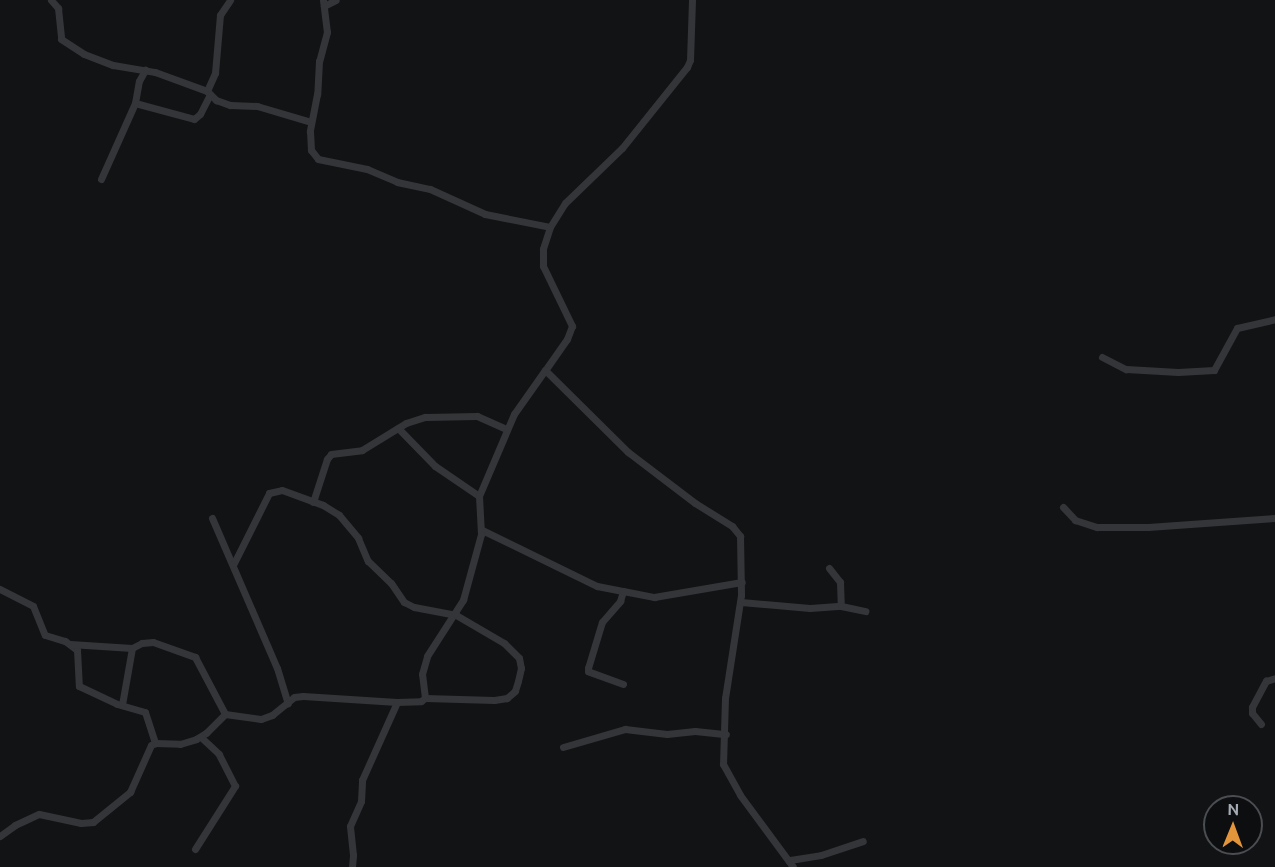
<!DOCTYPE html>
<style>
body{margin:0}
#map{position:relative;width:1275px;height:867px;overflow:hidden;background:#121314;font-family:Ubuntu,sans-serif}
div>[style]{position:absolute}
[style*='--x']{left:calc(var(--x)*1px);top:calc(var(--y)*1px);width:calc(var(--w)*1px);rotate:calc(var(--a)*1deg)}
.minor>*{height:7px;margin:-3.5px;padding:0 3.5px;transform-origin:3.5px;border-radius:3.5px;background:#343539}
span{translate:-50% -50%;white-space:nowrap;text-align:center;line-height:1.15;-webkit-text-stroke:5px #0d0e0f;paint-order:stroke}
.north{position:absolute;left:1203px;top:795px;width:60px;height:60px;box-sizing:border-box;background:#0d0e0f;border:2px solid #4a4d51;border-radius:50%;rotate:1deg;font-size:16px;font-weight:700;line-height:24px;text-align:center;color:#a5abb3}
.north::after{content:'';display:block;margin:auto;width:21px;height:27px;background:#e3953b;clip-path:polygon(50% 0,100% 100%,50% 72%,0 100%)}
</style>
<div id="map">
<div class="minor">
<i style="--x:51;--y:0;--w:11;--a:49"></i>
<i style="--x:58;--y:8;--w:31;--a:84"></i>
<i style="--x:61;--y:39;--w:27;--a:33"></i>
<i style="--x:84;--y:54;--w:31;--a:21"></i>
<i style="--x:113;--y:65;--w:43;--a:9.5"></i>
<i style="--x:155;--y:72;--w:55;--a:20.1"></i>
<i style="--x:207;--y:91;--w:13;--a:45"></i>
<i style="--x:216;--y:100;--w:15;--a:20"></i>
<i style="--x:230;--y:105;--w:27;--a:2"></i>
<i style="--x:257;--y:106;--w:56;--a:16.5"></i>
<i style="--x:323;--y:0;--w:32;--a:83"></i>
<i style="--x:327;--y:32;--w:30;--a:105"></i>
<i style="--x:319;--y:61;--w:33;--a:93"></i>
<i style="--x:317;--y:94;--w:38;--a:101"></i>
<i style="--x:310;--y:131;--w:19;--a:87"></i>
<i style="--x:311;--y:150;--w:11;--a:52"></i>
<i style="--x:318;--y:159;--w:50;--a:11.5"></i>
<i style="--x:367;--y:169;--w:33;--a:23"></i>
<i style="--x:397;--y:182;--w:34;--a:12"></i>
<i style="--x:430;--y:189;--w:60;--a:24.4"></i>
<i style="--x:485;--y:214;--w:66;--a:11.3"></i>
<i style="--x:692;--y:0;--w:60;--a:91.9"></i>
<i style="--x:690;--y:60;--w:8;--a:113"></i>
<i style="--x:687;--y:67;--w:104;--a:128.7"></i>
<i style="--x:622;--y:148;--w:79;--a:136"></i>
<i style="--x:565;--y:203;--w:28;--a:122"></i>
<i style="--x:550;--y:227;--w:23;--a:108"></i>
<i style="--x:543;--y:249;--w:17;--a:90"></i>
<i style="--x:543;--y:266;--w:67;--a:64.2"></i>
<i style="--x:572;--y:326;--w:14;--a:111"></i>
<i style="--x:567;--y:339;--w:38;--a:125"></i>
<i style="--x:545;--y:370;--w:117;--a:44.7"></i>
<i style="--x:628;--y:452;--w:84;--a:37.3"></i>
<i style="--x:695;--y:503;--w:44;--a:31.9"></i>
<i style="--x:732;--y:526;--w:13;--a:51"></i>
<i style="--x:740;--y:536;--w:59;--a:89"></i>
<i style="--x:741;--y:595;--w:104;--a:98.8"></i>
<i style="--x:725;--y:698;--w:66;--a:91.7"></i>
<i style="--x:723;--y:764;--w:35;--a:61"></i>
<i style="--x:740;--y:795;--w:89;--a:53.6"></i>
<i style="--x:324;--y:6;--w:13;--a:-27"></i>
<i style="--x:207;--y:91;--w:20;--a:-66"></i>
<i style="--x:215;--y:73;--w:58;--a:-85.1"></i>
<i style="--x:220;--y:15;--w:18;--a:-56"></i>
<i style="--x:135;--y:103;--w:61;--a:15.2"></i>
<i style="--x:194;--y:119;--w:8;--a:-40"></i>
<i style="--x:200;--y:114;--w:22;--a:-63"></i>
<i style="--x:101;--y:179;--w:83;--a:-65.9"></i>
<i style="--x:135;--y:103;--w:22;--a:-80"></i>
<i style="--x:139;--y:81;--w:13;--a:-61"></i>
<i style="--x:1102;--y:357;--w:27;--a:27"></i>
<i style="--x:1126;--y:369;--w:52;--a:3.3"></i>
<i style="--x:1178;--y:372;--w:36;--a:-3"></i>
<i style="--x:1214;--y:370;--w:48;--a:-61.3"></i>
<i style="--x:1237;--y:328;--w:39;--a:-13"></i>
<i style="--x:398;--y:428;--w:53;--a:45.8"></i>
<i style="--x:435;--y:466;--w:53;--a:34.3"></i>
<i style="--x:313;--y:502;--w:45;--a:-72"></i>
<i style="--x:327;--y:459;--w:6;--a:-51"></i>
<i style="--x:331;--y:454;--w:31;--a:-7"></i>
<i style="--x:362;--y:450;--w:52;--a:-31.5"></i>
<i style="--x:406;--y:423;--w:20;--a:-18"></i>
<i style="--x:425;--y:417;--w:52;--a:-1.1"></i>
<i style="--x:477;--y:416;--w:32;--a:24"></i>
<i style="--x:1063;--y:507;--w:18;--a:47"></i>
<i style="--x:1075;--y:520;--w:23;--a:18"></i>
<i style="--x:1097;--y:527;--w:51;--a:0"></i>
<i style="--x:1148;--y:527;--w:127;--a:-4.1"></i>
<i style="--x:212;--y:518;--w:163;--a:66.6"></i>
<i style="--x:277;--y:668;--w:37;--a:73"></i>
<i style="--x:482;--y:530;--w:128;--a:26"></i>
<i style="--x:597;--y:586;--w:26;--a:11"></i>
<i style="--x:233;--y:565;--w:80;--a:-63.4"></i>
<i style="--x:269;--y:493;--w:13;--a:-13"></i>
<i style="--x:282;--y:490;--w:44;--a:20.1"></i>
<i style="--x:323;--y:505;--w:19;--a:32"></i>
<i style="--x:339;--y:515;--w:30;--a:50"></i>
<i style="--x:358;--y:538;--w:25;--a:67"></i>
<i style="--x:368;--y:561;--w:32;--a:44"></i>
<i style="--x:391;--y:583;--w:23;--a:56"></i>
<i style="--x:404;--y:602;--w:11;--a:27"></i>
<i style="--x:414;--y:607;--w:43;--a:10.8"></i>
<i style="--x:456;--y:615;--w:56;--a:30.3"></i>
<i style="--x:504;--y:643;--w:21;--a:45"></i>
<i style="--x:519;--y:658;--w:10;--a:79"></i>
<i style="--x:521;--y:668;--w:13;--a:103"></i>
<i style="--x:518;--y:681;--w:10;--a:107"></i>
<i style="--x:515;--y:691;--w:11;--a:139"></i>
<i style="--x:507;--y:698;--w:13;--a:171"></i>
<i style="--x:494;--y:700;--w:69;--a:-178.3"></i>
<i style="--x:829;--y:568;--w:18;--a:52"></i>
<i style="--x:840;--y:582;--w:24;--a:88"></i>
<i style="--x:0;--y:589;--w:37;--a:27"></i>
<i style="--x:33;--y:606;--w:31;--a:68"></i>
<i style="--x:45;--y:635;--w:21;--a:17"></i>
<i style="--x:65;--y:641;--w:15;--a:37"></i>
<i style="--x:77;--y:650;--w:36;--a:87"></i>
<i style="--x:79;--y:686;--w:42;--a:25.3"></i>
<i style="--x:117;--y:704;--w:29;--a:16"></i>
<i style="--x:145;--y:712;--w:33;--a:72"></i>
<i style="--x:741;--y:602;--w:69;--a:5"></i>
<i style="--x:810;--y:608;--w:31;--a:-4"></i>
<i style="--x:841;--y:606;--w:25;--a:12"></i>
<i style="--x:70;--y:644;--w:62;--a:3.7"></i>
<i style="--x:132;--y:648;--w:58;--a:100"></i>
<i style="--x:132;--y:648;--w:11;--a:-27"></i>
<i style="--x:142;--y:643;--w:11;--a:-5"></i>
<i style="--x:153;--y:642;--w:45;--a:19.7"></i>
<i style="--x:195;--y:657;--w:64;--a:62.2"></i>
<i style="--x:623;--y:684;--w:37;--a:-160"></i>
<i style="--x:588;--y:671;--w:3;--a:-90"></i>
<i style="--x:588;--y:668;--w:48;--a:-73.1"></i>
<i style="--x:602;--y:622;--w:28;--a:-49"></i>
<i style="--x:620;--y:601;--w:10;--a:-73"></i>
<i style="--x:623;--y:591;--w:32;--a:11"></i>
<i style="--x:654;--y:597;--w:89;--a:-9.7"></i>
<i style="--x:1261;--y:724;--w:14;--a:-129"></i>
<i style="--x:1252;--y:713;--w:6;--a:-90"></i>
<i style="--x:1252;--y:707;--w:30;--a:-62"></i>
<i style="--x:1266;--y:681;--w:9;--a:-18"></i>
<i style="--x:563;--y:747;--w:65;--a:-16.2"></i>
<i style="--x:625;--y:729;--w:42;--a:6.8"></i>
<i style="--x:667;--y:734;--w:28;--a:-6"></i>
<i style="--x:695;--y:731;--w:31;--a:6"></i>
<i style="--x:0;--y:836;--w:19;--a:-36"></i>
<i style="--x:15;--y:825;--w:26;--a:-25"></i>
<i style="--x:39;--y:814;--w:43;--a:12.1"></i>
<i style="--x:81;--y:823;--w:12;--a:-5"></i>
<i style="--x:93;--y:822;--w:48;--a:-39"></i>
<i style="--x:130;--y:792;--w:51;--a:-65.9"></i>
<i style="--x:151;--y:745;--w:4;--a:-27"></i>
<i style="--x:155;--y:743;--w:25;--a:2"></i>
<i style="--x:180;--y:744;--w:17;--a:-17"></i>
<i style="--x:196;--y:739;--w:12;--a:-31"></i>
<i style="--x:206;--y:733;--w:27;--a:-45"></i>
<i style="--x:225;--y:714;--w:36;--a:8"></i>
<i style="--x:261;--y:719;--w:12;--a:-20"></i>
<i style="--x:272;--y:715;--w:28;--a:-39"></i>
<i style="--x:294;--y:697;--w:9;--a:-6"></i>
<i style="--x:303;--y:696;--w:94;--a:3.7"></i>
<i style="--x:195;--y:849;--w:75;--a:-57.6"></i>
<i style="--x:235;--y:786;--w:36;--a:-117"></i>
<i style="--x:219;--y:754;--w:25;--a:-137"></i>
<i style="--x:790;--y:860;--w:31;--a:-9"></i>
<i style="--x:821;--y:855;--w:44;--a:-18.4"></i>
<i style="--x:352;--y:867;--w:12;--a:-85"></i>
<i style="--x:353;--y:855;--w:29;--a:-96"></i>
<i style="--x:350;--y:826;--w:27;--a:-66"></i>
<i style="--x:361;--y:801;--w:21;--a:-87"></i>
<i style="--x:362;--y:780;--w:85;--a:-65.8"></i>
<i style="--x:397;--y:702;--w:24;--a:-2"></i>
<i style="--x:421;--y:701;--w:5;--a:-37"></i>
<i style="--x:425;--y:698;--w:24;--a:-97"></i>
<i style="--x:422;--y:674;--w:19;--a:-74"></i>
<i style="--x:427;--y:656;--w:67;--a:-57.3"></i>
<i style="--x:463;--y:600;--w:68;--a:-74.7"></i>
<i style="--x:481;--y:534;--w:38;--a:-93"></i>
<i style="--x:479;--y:496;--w:89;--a:-66.9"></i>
<i style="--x:514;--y:414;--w:54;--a:-54.8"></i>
</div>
<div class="north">N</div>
</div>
